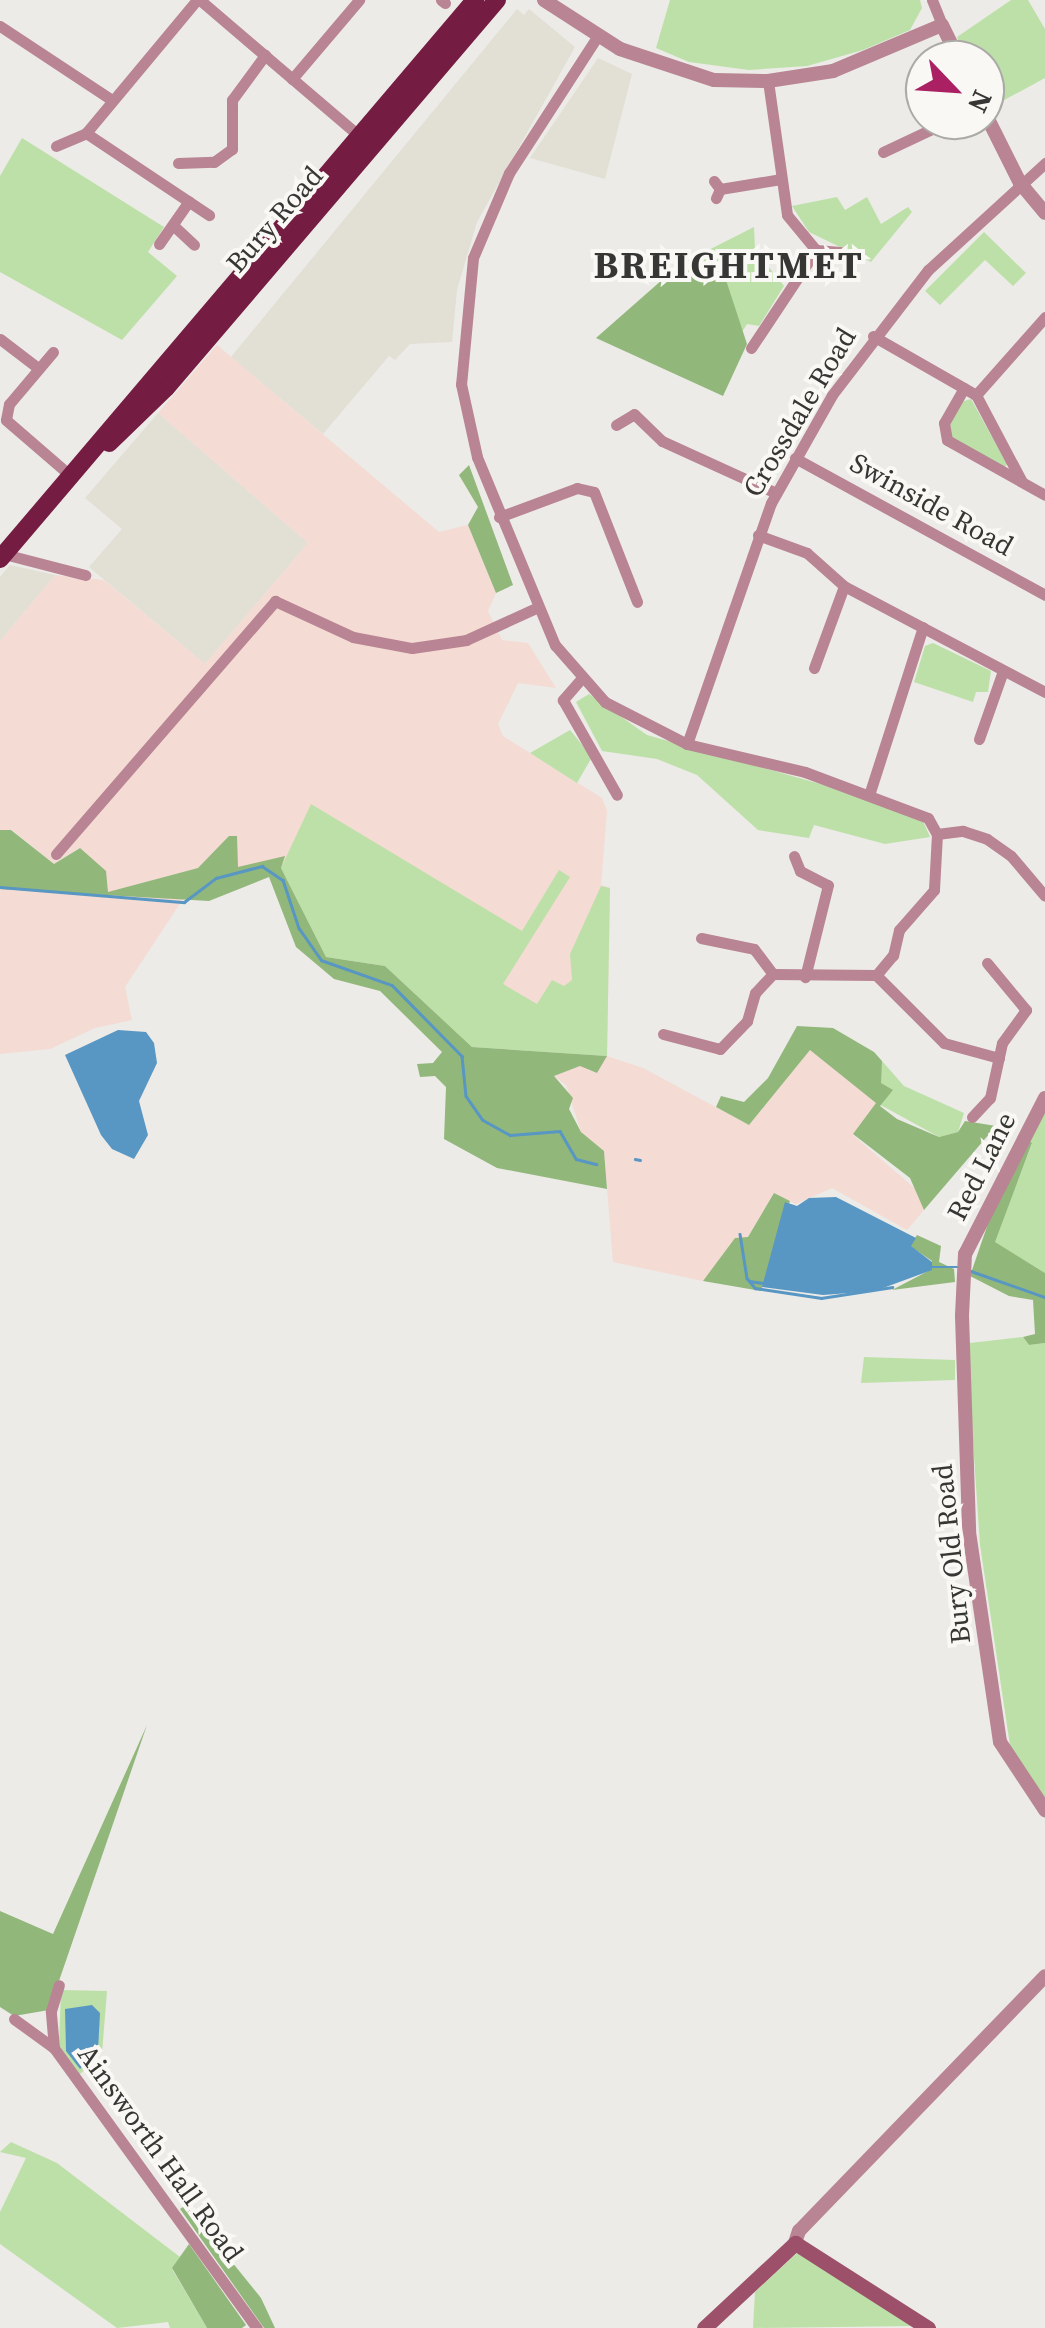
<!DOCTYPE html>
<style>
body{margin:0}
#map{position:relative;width:1045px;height:2328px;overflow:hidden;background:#ecebe7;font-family:"Source Serif 4",serif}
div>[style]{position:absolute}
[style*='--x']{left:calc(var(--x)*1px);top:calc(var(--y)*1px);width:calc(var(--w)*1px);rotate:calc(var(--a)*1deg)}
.built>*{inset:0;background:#e2dfd4}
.industrial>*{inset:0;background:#f4dbd4}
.green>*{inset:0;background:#bde0a8}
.forest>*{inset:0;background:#92b77b}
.water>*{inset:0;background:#5896c3}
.stream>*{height:2.5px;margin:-1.25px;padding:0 1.25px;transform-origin:1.25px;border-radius:1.25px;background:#5896c3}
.minor>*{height:11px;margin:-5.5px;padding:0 5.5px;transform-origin:5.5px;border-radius:5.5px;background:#b98493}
.tertiary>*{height:14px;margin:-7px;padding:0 7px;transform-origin:7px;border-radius:7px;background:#b98493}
.secondary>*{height:15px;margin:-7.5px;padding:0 7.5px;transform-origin:7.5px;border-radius:7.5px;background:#9c506a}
.trunk>*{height:18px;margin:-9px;padding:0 9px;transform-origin:9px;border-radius:9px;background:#751c42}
span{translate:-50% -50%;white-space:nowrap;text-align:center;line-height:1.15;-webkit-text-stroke:8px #f9f8f4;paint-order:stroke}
.street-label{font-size:28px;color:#363634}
.district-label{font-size:38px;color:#363634;font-weight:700;letter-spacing:2.5px}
.north{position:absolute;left:905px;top:40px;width:100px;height:100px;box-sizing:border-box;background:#f9f8f4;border:2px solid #abaaa7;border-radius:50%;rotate:115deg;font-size:28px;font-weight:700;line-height:40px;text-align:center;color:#363634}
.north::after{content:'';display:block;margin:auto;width:35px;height:45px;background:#aa2063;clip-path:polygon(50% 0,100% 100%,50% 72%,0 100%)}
</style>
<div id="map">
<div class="built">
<i style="clip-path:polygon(517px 9px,524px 15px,529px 9px,575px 47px,477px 222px,457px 290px,452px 342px,410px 344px,395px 360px,389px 356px,323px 434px,231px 357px)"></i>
<i style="clip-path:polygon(598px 58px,632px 74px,605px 179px,530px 158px)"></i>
<i style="clip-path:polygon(158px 413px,308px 543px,205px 664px,89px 567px,122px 529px,85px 498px)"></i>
<i style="clip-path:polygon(10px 565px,55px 575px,0 641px,0 577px)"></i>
</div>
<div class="industrial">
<i style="clip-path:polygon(217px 345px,439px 532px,468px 525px,496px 593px,488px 611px,502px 640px,528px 643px,556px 688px,518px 683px,498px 724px,503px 736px,602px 798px,607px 811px,601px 885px,610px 888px,607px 1056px,643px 1068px,749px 1125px,810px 1049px,877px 1103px,853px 1135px,919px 1192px,924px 1210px,907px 1230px,832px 1188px,796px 1204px,774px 1193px,748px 1237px,735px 1239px,703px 1281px,613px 1262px,604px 1151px,581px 1132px,566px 1085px,554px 1076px,580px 1066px,597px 1073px,606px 1056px,281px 868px,238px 867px,236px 836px,198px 868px,109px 892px,183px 899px,125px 987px,132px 1020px,95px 1028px,50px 1049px,0 1054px,0 889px,108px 892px,79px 848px,54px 864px,12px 830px,0 830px,0 641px,55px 575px,104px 580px,205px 664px,308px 543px,158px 413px)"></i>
</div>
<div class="green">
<i style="clip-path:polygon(670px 0,920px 0,922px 8px,910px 30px,863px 50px,807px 66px,749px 70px,689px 62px,656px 48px)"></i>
<i style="clip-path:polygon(1011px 0,1028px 0,1045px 29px,1045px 78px,995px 105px,985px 91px,985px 60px,968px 60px,957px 37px)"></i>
<i style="clip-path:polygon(22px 138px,164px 227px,148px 252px,177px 276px,122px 340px,0 272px,0 176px)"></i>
<i style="clip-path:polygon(837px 197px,845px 210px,867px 197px,881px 224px,908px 207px,912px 212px,871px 262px,809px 232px,792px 206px)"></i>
<i style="clip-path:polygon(754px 227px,755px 250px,784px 286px,759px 326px,747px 324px,740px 335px,725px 277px,679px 265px)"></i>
<i style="clip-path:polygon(984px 232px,1026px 273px,1013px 286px,985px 260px,940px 305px,925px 291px)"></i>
<i style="clip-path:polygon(971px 399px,1007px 464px,1005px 467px,953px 439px,948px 427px,961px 402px)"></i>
<i style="clip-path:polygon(933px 643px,991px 671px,988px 692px,976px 692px,973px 702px,914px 682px,925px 646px)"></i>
<i style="clip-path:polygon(589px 694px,647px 735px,870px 798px,923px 821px,930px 837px,885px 844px,814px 825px,809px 838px,758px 830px,697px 775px,657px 759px,602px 751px,576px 702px)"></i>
<i style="clip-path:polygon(570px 730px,592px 757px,577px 783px,530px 753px)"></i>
<i style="clip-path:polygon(311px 804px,522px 931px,559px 870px,570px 877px,503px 984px,537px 1004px,552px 980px,564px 986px,572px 980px,570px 954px,601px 886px,610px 888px,607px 1056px,472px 1047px,385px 966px,326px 957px,281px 868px)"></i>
<i style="clip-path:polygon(882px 1061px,904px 1086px,964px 1113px,958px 1132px,939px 1137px,877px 1103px)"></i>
<i style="clip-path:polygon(1045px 1108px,1045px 1273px,994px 1242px,1032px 1144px,1027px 1140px)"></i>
<i style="clip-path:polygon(1023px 1337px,1029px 1345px,1045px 1343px,1045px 1797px,1011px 1752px,980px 1545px,969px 1382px,970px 1343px)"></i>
<i style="clip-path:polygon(864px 1357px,955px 1360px,955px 1380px,861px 1383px)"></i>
<i style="clip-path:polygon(61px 1990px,107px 1991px,102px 2053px,78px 2076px,59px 2045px)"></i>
<i style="clip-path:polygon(11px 2142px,57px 2163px,180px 2257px,172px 2269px,207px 2328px,170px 2328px,168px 2322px,117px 2328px,0 2244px,0 2212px,26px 2158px,0 2152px)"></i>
<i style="clip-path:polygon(797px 2253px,913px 2326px,753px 2328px,755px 2292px)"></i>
</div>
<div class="forest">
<i style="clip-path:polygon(679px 265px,725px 277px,747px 344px,723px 396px,596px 338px)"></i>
<i style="clip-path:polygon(469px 465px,513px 585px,496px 593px,468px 525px,478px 507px,459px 475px)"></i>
<i style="clip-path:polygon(0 830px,11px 830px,54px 864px,80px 848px,106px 871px,108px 892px,198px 868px,229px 836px,237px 836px,238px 867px,285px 856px,281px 868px,326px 957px,385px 966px,472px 1047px,607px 1056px,597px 1073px,580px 1066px,554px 1076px,573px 1098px,569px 1109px,581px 1132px,604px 1151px,607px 1189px,497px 1168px,444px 1139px,446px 1087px,435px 1076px,420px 1077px,417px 1064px,433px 1063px,442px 1052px,380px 991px,334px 979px,296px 947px,269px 877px,209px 901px,0 889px)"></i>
<i style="clip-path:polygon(797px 1026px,833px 1028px,874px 1052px,882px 1061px,881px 1083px,893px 1090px,880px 1106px,897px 1119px,939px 1137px,958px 1132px,965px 1121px,996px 1126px,924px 1210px,910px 1178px,853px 1134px,876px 1103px,810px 1050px,749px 1125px,716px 1107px,721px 1096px,744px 1102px,768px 1078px)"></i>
<i style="clip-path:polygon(1027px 1140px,1032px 1143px,995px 1242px,1045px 1273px,1045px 1343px,1029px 1345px,1023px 1337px,1035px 1334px,1033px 1300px,1009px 1296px,970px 1276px,993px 1209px)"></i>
<i style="clip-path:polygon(774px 1193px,790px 1201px,761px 1291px,703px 1281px,735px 1238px,748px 1237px)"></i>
<i style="clip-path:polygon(917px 1235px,941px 1246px,939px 1262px,954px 1269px,955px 1282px,892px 1290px,932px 1269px,932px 1261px,910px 1246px)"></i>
<i style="clip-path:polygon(147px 1725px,49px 2010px,14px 2016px,0 2007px,0 1911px,53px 1934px)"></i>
<i style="clip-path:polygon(186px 2205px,261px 2298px,275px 2328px,264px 2328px,180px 2209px)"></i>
<i style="clip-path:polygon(189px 2244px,246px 2325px,242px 2328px,207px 2328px,172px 2268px)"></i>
</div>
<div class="water">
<i style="clip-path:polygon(118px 1030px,146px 1032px,154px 1043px,157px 1063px,139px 1101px,148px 1135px,134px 1159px,112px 1149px,101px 1135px,65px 1055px)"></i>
<i style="clip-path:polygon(836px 1197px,916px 1238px,911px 1246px,932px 1262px,932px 1270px,875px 1291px,823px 1295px,762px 1287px,785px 1202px,797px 1206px,809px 1198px)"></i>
<i style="clip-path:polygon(92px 2005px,100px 2013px,98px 2051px,80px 2069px,66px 2051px,65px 2009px)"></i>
</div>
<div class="stream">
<i style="--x:0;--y:887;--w:185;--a:4.7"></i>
<i style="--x:184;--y:902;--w:40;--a:-37"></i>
<i style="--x:216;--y:878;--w:48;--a:-14.6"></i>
<i style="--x:262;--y:866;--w:25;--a:34"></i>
<i style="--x:283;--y:880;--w:51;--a:71.6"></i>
<i style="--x:299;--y:928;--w:39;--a:55"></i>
<i style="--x:321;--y:960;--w:75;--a:19.4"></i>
<i style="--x:392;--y:985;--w:100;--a:45.4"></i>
<i style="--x:462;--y:1056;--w:40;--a:84.3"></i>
<i style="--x:466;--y:1096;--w:29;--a:55"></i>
<i style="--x:483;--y:1120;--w:31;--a:29"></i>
<i style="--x:510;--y:1135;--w:50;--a:-4.6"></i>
<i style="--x:560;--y:1131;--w:32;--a:60"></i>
<i style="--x:576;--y:1159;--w:21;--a:14"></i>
<i style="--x:635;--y:1159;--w:5;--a:11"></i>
<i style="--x:740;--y:1234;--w:45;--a:81"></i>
<i style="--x:747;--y:1278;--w:13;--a:51"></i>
<i style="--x:755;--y:1288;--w:67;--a:8.6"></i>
<i style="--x:821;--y:1298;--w:72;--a:-8.8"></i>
<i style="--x:932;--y:1267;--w:27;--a:0"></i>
<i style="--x:971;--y:1271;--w:78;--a:19.4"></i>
<i style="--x:749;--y:1281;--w:14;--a:8"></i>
</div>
<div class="minor">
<i style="--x:200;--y:0;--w:216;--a:40.5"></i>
<i style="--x:441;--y:0;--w:5;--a:37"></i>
<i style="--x:932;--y:0;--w:27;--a:68"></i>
<i style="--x:0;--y:26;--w:134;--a:33.5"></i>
<i style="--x:597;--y:37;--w:162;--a:122.9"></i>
<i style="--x:509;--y:173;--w:92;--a:113"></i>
<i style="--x:473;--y:258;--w:127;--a:95.4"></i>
<i style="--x:461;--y:384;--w:75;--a:77.6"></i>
<i style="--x:477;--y:457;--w:204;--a:67.5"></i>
<i style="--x:555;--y:645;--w:76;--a:48.7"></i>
<i style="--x:605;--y:702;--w:92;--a:27.1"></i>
<i style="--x:687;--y:744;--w:121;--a:13.3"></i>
<i style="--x:805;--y:772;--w:131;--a:20.5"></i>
<i style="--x:928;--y:818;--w:18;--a:61"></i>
<i style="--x:937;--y:834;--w:56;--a:93.1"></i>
<i style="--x:934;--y:890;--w:53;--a:131.2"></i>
<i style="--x:899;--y:930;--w:26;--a:103"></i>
<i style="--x:893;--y:955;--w:26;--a:130"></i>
<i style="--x:292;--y:79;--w:104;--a:-49.7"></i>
<i style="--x:768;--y:81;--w:135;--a:81.9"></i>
<i style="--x:787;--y:215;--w:45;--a:50.4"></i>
<i style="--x:816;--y:250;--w:24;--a:5"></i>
<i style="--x:86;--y:133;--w:148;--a:33.7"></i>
<i style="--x:56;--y:146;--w:33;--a:-23"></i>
<i style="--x:86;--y:133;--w:173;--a:-50.2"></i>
<i style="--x:883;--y:152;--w:75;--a:-25.2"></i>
<i style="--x:178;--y:163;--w:36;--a:-2"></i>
<i style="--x:214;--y:162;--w:22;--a:-36"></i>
<i style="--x:232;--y:149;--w:49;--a:-90"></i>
<i style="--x:232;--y:100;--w:56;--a:-53.7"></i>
<i style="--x:714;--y:181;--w:10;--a:53"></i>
<i style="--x:720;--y:189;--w:10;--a:114"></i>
<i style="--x:720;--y:189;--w:62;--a:-9.3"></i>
<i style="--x:175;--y:227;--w:26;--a:43"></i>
<i style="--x:159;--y:244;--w:52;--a:-55.1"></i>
<i style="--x:873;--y:336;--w:119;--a:29.8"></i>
<i style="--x:976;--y:395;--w:98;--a:62.1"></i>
<i style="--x:0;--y:339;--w:48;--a:37.3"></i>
<i style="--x:751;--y:348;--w:118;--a:-56.4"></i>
<i style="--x:53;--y:352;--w:68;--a:130.2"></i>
<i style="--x:9;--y:404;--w:16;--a:101"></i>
<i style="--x:6;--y:420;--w:87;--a:40.8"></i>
<i style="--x:964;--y:388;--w:40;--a:119.7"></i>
<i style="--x:944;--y:423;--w:17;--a:80"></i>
<i style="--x:947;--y:440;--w:112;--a:29.3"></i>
<i style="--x:976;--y:395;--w:104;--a:-48.5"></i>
<i style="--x:616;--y:425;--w:21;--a:-31"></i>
<i style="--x:634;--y:414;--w:39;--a:44"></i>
<i style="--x:662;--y:441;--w:125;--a:24.5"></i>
<i style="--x:795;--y:458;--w:285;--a:28.7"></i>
<i style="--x:499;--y:517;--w:83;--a:-20.4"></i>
<i style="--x:577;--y:488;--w:17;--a:13"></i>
<i style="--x:594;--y:492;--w:118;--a:68.6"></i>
<i style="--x:758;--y:535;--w:52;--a:20.2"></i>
<i style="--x:807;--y:553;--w:50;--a:41.7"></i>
<i style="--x:844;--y:586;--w:227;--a:27.8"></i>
<i style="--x:4;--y:554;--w:84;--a:14.5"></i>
<i style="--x:814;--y:668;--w:87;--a:-69.9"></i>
<i style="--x:581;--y:679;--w:28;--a:131"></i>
<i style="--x:563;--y:700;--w:109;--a:60.4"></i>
<i style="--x:979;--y:739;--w:72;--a:-70.6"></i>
<i style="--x:687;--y:744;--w:255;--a:-70.8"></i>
<i style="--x:771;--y:503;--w:124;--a:-60.5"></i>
<i style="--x:832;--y:395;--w:158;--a:-52.5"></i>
<i style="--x:928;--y:270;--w:159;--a:-42.4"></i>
<i style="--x:870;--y:792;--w:173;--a:-72.2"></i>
<i style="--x:937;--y:834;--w:26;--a:-7"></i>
<i style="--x:963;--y:831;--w:25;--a:18"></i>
<i style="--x:987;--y:839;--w:29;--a:35"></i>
<i style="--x:1011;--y:856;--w:52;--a:49.6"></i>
<i style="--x:56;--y:854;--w:335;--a:-49.1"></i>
<i style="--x:275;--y:601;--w:86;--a:24.8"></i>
<i style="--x:353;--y:637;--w:60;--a:10.6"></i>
<i style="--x:412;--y:648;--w:55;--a:-8.4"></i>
<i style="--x:466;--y:640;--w:77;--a:-24.6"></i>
<i style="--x:794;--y:856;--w:16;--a:68"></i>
<i style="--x:800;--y:871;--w:31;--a:27"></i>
<i style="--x:828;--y:885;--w:95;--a:104"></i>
<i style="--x:701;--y:938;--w:54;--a:11.7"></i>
<i style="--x:754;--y:949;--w:31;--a:53"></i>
<i style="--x:663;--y:1034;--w:59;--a:14.7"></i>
<i style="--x:720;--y:1049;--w:39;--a:-46"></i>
<i style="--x:747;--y:1021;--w:29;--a:-74"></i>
<i style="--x:755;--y:993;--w:26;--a:-47"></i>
<i style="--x:773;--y:974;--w:103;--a:0.6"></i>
<i style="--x:876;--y:975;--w:96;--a:45"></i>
<i style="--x:944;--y:1043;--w:57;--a:15.3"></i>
<i style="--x:972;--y:1117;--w:26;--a:-47"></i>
<i style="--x:990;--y:1098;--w:56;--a:-77.7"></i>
<i style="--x:1002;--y:1043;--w:41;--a:-54"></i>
<i style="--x:1026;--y:1010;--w:61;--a:-129.7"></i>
<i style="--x:14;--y:2019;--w:49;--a:35.9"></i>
<i style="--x:54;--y:2048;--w:346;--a:54.1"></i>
<i style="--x:54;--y:2048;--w:37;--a:-95"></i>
<i style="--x:51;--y:2011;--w:27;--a:-73"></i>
</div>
<div class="tertiary">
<i style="--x:544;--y:0;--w:90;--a:32.8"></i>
<i style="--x:620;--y:49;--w:99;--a:18.3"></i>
<i style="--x:714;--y:80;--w:54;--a:1.1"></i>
<i style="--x:768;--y:81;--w:66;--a:-8.7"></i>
<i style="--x:833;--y:71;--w:118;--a:-22.9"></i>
<i style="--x:942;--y:25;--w:39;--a:64"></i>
<i style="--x:985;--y:113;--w:78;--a:63.4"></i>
<i style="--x:1020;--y:183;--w:39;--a:50"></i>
<i style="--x:1045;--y:1098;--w:175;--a:117.1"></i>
<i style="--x:965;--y:1254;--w:62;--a:92.8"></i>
<i style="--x:962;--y:1316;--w:216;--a:88.1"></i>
<i style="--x:969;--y:1532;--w:212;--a:81.6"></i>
<i style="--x:1000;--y:1742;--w:82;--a:56.5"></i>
<i style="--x:795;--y:2243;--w:13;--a:-72"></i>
<i style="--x:799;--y:2231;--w:354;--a:-46"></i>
</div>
<div class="secondary">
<i style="--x:704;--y:2328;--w:125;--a:-43"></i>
<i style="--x:795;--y:2243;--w:158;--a:32.6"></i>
</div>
<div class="trunk">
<i style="--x:109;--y:443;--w:79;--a:-44"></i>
<i style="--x:166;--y:388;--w:510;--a:-49.53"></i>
<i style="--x:0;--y:559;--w:734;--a:-49.64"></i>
</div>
<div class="street-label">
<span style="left:274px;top:219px;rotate:-49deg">Bury Road</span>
<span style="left:799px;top:412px;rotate:-59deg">Crossdale Road</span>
<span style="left:932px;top:504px;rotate:29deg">Swinside Road</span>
<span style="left:981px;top:1166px;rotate:-63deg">Red Lane</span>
<span style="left:951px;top:1554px;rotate:-96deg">Bury Old Road</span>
<span style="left:161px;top:2153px;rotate:54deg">Ainsworth Hall Road</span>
</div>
<div class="district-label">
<span style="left:729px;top:266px">BREIGHTMET</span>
</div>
<div class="north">N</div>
</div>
